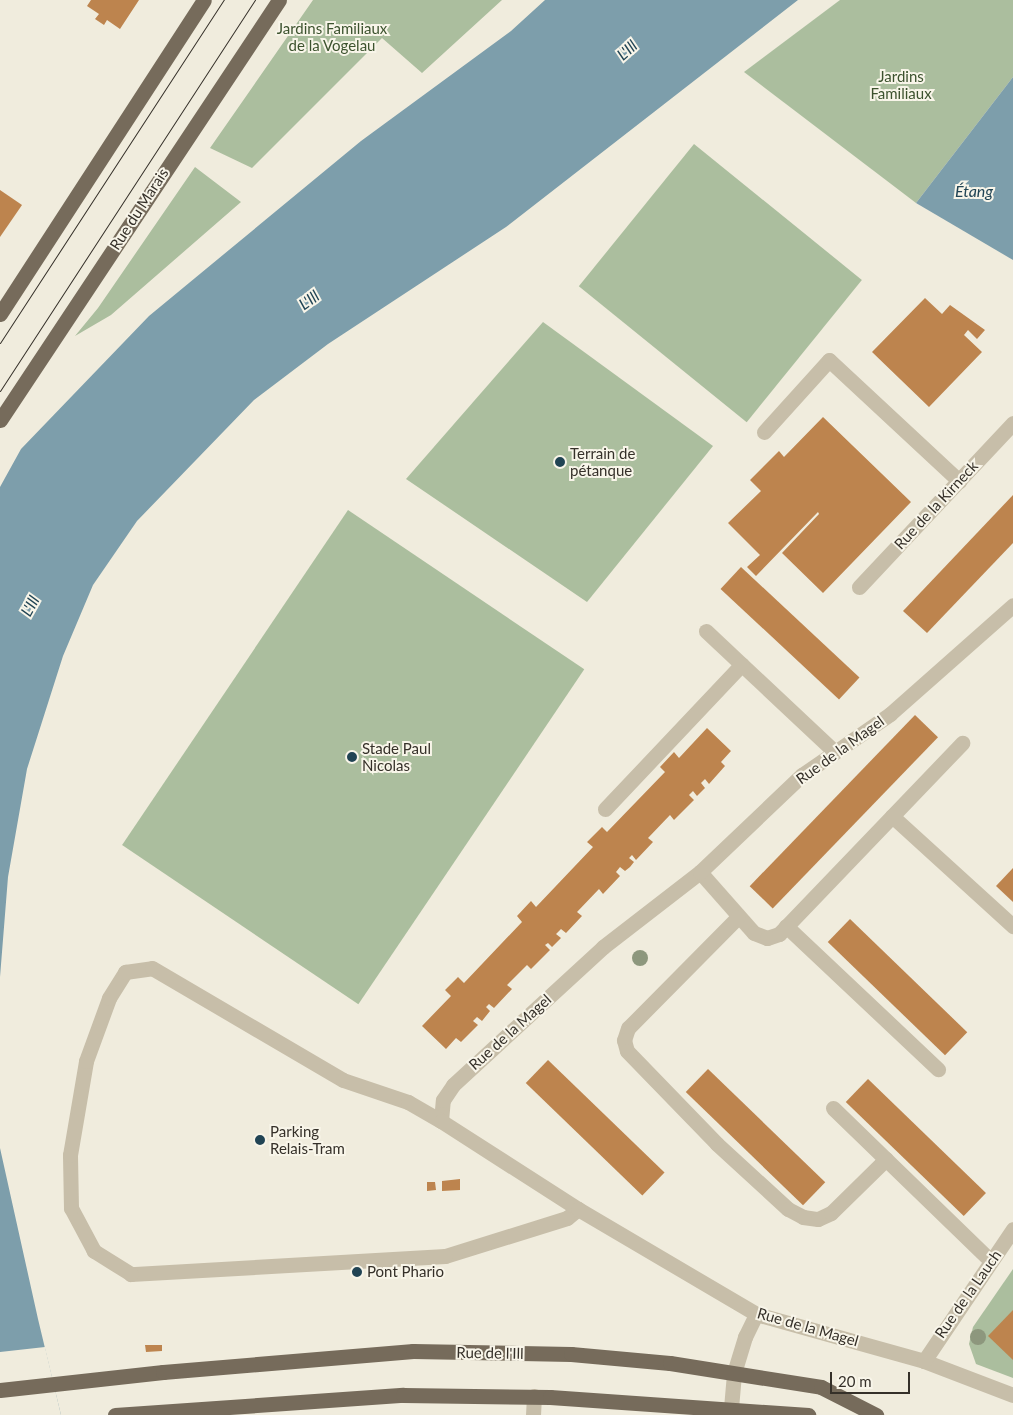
<!DOCTYPE html>
<meta charset="utf-8">
<style>
body{margin:0}
#map{position:relative;width:1013px;height:1415px;overflow:hidden;background:#f0ecdd;font-family:Lato,sans-serif}
div>[style]{position:absolute}
[style*='--x']{left:calc(var(--x)*1px);top:calc(var(--y)*1px);width:calc(var(--w)*1px);rotate:calc(var(--a)*1deg)}
.green>*{inset:0;background:#abbe9e;transform-origin:0 0}
.water>*{inset:0;background:#7d9eab}
.pier>*{inset:0;background:#f0ecdd}
.building>*{inset:0;background:#bd844e;transform-origin:0 0}
.minor>*{height:15px;margin:-7.5px;padding:0 7.5px;transform-origin:7.5px;border-radius:7.5px;background:#c7bea9}
.major>*{height:15px;margin:-7.5px;padding:0 7.5px;transform-origin:7.5px;border-radius:7.5px;background:#766b5b}
.tram>*{height:1px;margin:-0.5px;padding:0 0.5px;transform-origin:0.5px;border-radius:0.5px;background:#353029}
.trees>*{width:16px;height:16px;margin:-8px;border-radius:50%;background:#8d977d}
.dots>*{width:14px;height:14px;translate:-50% -50%;box-sizing:border-box;border:2px solid #f8f5e9;border-radius:50%}
span{translate:-50% -50%;white-space:nowrap;text-align:center;line-height:1.15;-webkit-text-stroke:4px #f8f5e9;paint-order:stroke}
.park-label{font-size:15px;color:#3c522e}
.street-label{font-size:15px;color:#353029}
.poi-label{font-size:15px;color:#353029}
.left{translate:0 -50%;text-align:left}
.water-label{font-size:16px;color:#214454;font-style:italic}
.scale{position:absolute;left:830px;top:1372px;width:80px;height:22px;box-sizing:border-box;border:2px solid #353029;border-top:0;padding-left:6px;font-size:15px;line-height:18px;white-space:nowrap;color:#353029;-webkit-text-stroke:4px #f8f5e9;paint-order:stroke}
</style>
<div id="map">
<div class="green">
<i style="clip-path:polygon(313px 0,502px 0,422px 73px,382px 38px,252px 168px,210px 148px)"></i>
<i style="clip-path:polygon(840px 0,1013px 0,1013px 77px,916px 203px,744px 72px)"></i>
<i style="left:694px;top:144px;width:216px;height:183px;rotate:39deg"></i>
<i style="clip-path:polygon(195px 167px,241px 202px,111px 315px,75px 336px,98px 308px)"></i>
<i style="clip-path:polygon(543px 322px,713px 446px,587px 602px,406px 479px)"></i>
<i style="left:348px;top:510px;width:285px;height:404px;rotate:34deg"></i>
<i style="clip-path:polygon(1013px 1269px,1013px 1378px,976px 1364px,969px 1344px,973px 1327px)"></i>
</div>
<div class="water">
<i style="clip-path:polygon(545px 0,798px 0,506px 227px,328px 344px,254px 400px,137px 521px,93px 585px,63px 656px,27px 769px,8px 877px,0 977px,0 487px,21px 449px,149px 316px,361px 141px,511px 31px)"></i>
<i style="clip-path:polygon(1013px 77px,1013px 260px,916px 203px)"></i>
<i style="clip-path:polygon(0 1148px,38px 1319px,61px 1415px,0 1415px)"></i>
</div>
<div class="pier">
<i style="clip-path:polygon(45px 1347px,61px 1415px,0 1415px,0 1352px)"></i>
</div>
<div class="building">
<i style="clip-path:polygon(91px 0,139px 0,120px 29px,107px 20px,104px 25px,95px 19px,99px 14px,87px 6px)"></i>
<i style="clip-path:polygon(0 190px,22px 205px,0 237px)"></i>
<i style="clip-path:polygon(925px 298px,942px 314px,950px 305px,985px 330px,977px 339px,968px 330px,964px 335px,982px 352px,929px 407px,872px 352px)"></i>
<i style="clip-path:polygon(823px 417px,911px 502px,823px 593px,782px 553px,819px 514px,818px 512px,756px 576px,747px 567px,760px 555px,728px 523px,761px 491px,750px 480px,779px 451px,784px 457px)"></i>
<i style="clip-path:polygon(1013px 495px,1013px 543px,927px 633px,903px 611px)"></i>
<i style="left:741px;top:567px;width:162px;height:30px;rotate:43deg"></i>
<i style="left:915px;top:715px;width:32px;height:238px;rotate:44deg"></i>
<i style="clip-path:polygon(707px 728px,731px 751px,721px 762px,725px 766px,709px 784px,705px 779px,701px 783px,705px 788px,697px 796px,693px 791px,689px 795px,694px 800px,674px 820px,670px 815px,648px 838px,653px 842px,636px 860px,632px 855px,629px 858px,634px 862px,630px 867px,625px 871px,620px 867px,616px 872px,620px 876px,603px 894px,599px 889px,577px 912px,582px 916px,566px 933px,561px 929px,556px 934px,561px 938px,552px 947px,548px 943px,545px 945px,550px 950px,531px 969px,527px 965px,507px 985px,512px 989px,494px 1008px,489px 1004px,486px 1007px,490px 1011px,482px 1021px,477px 1017px,473px 1021px,478px 1025px,461px 1042px,456px 1038px,446px 1049px,422px 1026px,451px 996px,445px 990px,458px 977px,464px 983px,522px 922px,517px 916px,531px 901px,536px 907px,593px 847px,587px 842px,602px 827px,607px 832px,665px 772px,660px 767px,674px 752px,679px 758px)"></i>
<i style="clip-path:polygon(1013px 868px,1013px 902px,996px 886px)"></i>
<i style="left:850px;top:919px;width:163px;height:32px;rotate:44deg"></i>
<i style="left:548px;top:1060px;width:162px;height:32px;rotate:44deg"></i>
<i style="left:708px;top:1069px;width:163px;height:32px;rotate:44deg"></i>
<i style="left:868px;top:1079px;width:164px;height:32px;rotate:44deg"></i>
<i style="clip-path:polygon(460px 1179px,460px 1190px,442px 1191px,442px 1181px)"></i>
<i style="clip-path:polygon(427px 1182px,435px 1182px,436px 1190px,427px 1191px)"></i>
<i style="clip-path:polygon(1013px 1310px,1013px 1360px,988px 1336px)"></i>
<i style="clip-path:polygon(145px 1345px,162px 1345px,162px 1351px,146px 1352px)"></i>
</div>
<div class="minor">
<i style="--x:764;--y:432;--w:97;--a:-47.9"></i>
<i style="--x:829;--y:360;--w:178;--a:42.9"></i>
<i style="--x:859;--y:587;--w:225;--a:-46.8"></i>
<i style="--x:706;--y:631;--w:175;--a:43.2"></i>
<i style="--x:605;--y:809;--w:199;--a:-46.6"></i>
<i style="--x:892;--y:816;--w:164;--a:42.3"></i>
<i style="--x:700;--y:872;--w:81;--a:48.5"></i>
<i style="--x:754;--y:933;--w:14;--a:21"></i>
<i style="--x:767;--y:938;--w:13;--a:-18"></i>
<i style="--x:779;--y:934;--w:265;--a:-46.2"></i>
<i style="--x:738;--y:917;--w:156;--a:134.7"></i>
<i style="--x:628;--y:1028;--w:13;--a:108"></i>
<i style="--x:624;--y:1040;--w:11;--a:75"></i>
<i style="--x:627;--y:1051;--w:129;--a:45.9"></i>
<i style="--x:717;--y:1144;--w:96;--a:42.5"></i>
<i style="--x:788;--y:1209;--w:17;--a:28"></i>
<i style="--x:803;--y:1217;--w:15;--a:8"></i>
<i style="--x:818;--y:1219;--w:14;--a:-25"></i>
<i style="--x:831;--y:1213;--w:77;--a:-44.5"></i>
<i style="--x:786;--y:926;--w:209;--a:43.3"></i>
<i style="--x:833;--y:1108;--w:220;--a:44.1"></i>
<i style="--x:441;--y:1121;--w:21;--a:-85"></i>
<i style="--x:443;--y:1100;--w:18;--a:-56"></i>
<i style="--x:453;--y:1085;--w:204;--a:-42.6"></i>
<i style="--x:603;--y:947;--w:123;--a:-37.7"></i>
<i style="--x:700;--y:872;--w:141;--a:-43.6"></i>
<i style="--x:802;--y:775;--w:107;--a:-34.7"></i>
<i style="--x:890;--y:714;--w:164;--a:-41.5"></i>
<i style="--x:578;--y:1209;--w:14;--a:141"></i>
<i style="--x:567;--y:1218;--w:128;--a:162.7"></i>
<i style="--x:445;--y:1256;--w:315;--a:176.7"></i>
<i style="--x:131;--y:1274;--w:44;--a:-148.1"></i>
<i style="--x:94;--y:1251;--w:49;--a:-118.1"></i>
<i style="--x:71;--y:1208;--w:53;--a:-91.1"></i>
<i style="--x:70;--y:1155;--w:95;--a:-80.3"></i>
<i style="--x:86;--y:1061;--w:67;--a:-69.9"></i>
<i style="--x:109;--y:998;--w:31;--a:-58"></i>
<i style="--x:125;--y:972;--w:27;--a:-8"></i>
<i style="--x:152;--y:968;--w:221;--a:30.4"></i>
<i style="--x:343;--y:1080;--w:69;--a:18.7"></i>
<i style="--x:408;--y:1102;--w:38;--a:30"></i>
<i style="--x:441;--y:1121;--w:163;--a:32.7"></i>
<i style="--x:578;--y:1209;--w:207;--a:30.5"></i>
<i style="--x:756;--y:1314;--w:174;--a:15.6"></i>
<i style="--x:924;--y:1361;--w:95;--a:20.9"></i>
<i style="--x:924;--y:1361;--w:159;--a:-56"></i>
<i style="--x:731;--y:1408;--w:35;--a:-85"></i>
<i style="--x:734;--y:1373;--w:38;--a:-73"></i>
<i style="--x:745;--y:1337;--w:25;--a:-64"></i>
<i style="--x:533;--y:1415;--w:19;--a:-87"></i>
</div>
<div class="major">
<i style="--x:0;--y:314;--w:374;--a:-57"></i>
<i style="--x:0;--y:420;--w:504;--a:-56.4"></i>
<i style="--x:0;--y:1390;--w:164;--a:-6.3"></i>
<i style="--x:163;--y:1372;--w:251;--a:-4.8"></i>
<i style="--x:413;--y:1351;--w:158;--a:1.1"></i>
<i style="--x:571;--y:1354;--w:99;--a:5.2"></i>
<i style="--x:670;--y:1363;--w:153;--a:9"></i>
<i style="--x:821;--y:1387;--w:62;--a:27"></i>
<i style="--x:115;--y:1415;--w:289;--a:-4"></i>
<i style="--x:403;--y:1395;--w:147;--a:0.8"></i>
<i style="--x:550;--y:1397;--w:259;--a:4"></i>
</div>
<div class="tram">
<i style="--x:0;--y:343;--w:410;--a:-56.9"></i>
<i style="--x:0;--y:391;--w:467;--a:-56.9"></i>
</div>
<div class="trees">
<i style="left:640px;top:958px"></i>
<i style="left:978px;top:1337px"></i>
</div>
<div class="dots">
<i style="left:560px;top:462px;background:#214454"></i>
<i style="left:352px;top:757px;background:#214454"></i>
<i style="left:260px;top:1140px;background:#214454"></i>
<i style="left:357px;top:1272px;background:#214454"></i>
</div>
<div class="park-label">
<span style="left:332px;top:37px">Jardins Familiaux<br>de la Vogelau</span>
<span style="left:901px;top:85px">Jardins<br>Familiaux</span>
</div>
<div class="street-label">
<span style="left:139px;top:209px;rotate:-57deg">Rue du Marais</span>
<span style="left:936px;top:505px;rotate:-47deg">Rue de la Kirneck</span>
<span style="left:840px;top:750px;rotate:-36deg">Rue de la Magel</span>
<span style="left:510px;top:1032px;rotate:-42deg">Rue de la Magel</span>
<span style="left:968px;top:1294px;rotate:-55deg">Rue de la Lauch</span>
<span style="left:808px;top:1327px;rotate:16deg">Rue de la Magel</span>
<span style="left:490px;top:1353px;rotate:1deg">Rue de l'Ill</span>
</div>
<div class="poi-label">
<span class="left" style="left:570px;top:462px">Terrain de<br>pétanque</span>
<span class="left" style="left:362px;top:757px">Stade Paul<br>Nicolas</span>
<span class="left" style="left:270px;top:1140px">Parking<br>Relais-Tram</span>
<span class="left" style="left:367px;top:1272px">Pont Phario</span>
</div>
<div class="water-label">
<span style="left:627px;top:50px;rotate:-41deg">L'Ill</span>
<span style="left:974px;top:191px">Étang</span>
<span style="left:309px;top:300px;rotate:-36deg">L'Ill</span>
<span style="left:30px;top:606px;rotate:-61deg">L'Ill</span>
</div>
<div class="scale">20 m</div>
</div>
